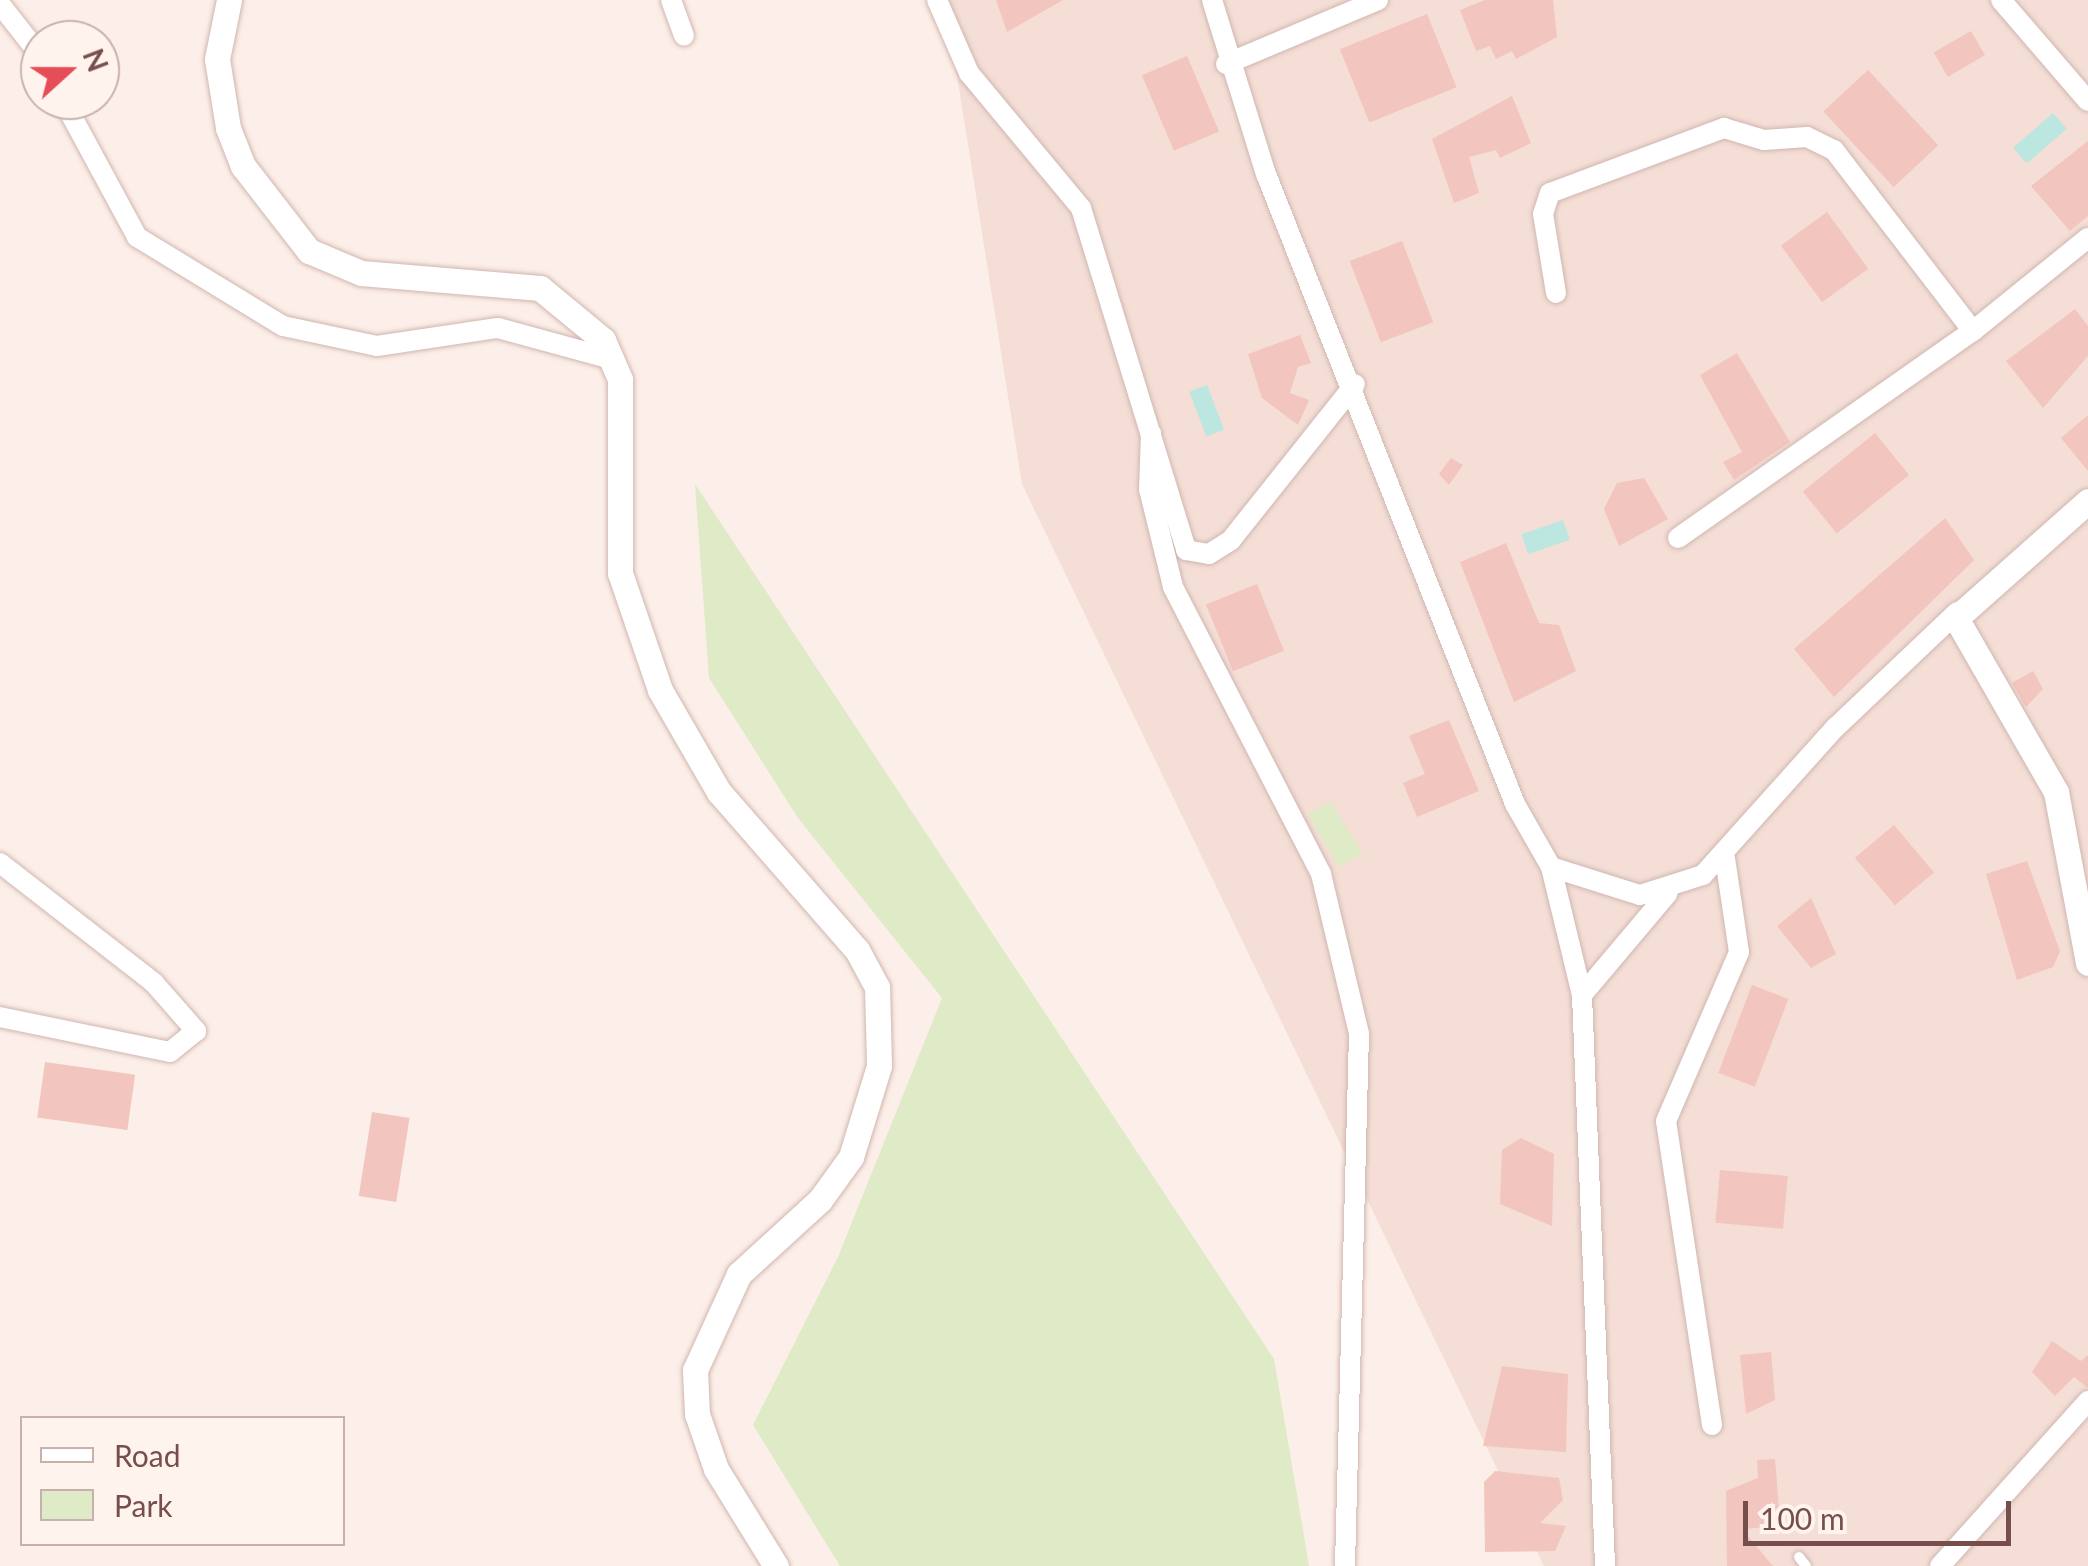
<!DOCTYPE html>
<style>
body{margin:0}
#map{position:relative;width:2088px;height:1566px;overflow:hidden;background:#fceee8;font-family:Lato,sans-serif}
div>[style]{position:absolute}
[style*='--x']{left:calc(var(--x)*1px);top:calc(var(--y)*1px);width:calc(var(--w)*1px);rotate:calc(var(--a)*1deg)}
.residential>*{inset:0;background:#f4ded6}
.green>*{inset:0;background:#dfeac6;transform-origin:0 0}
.water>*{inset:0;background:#bce6e0;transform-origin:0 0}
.building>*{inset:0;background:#f2c5bf;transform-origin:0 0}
.roads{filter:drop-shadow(0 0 2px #d0b6b0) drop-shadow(0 0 2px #d0b6b0)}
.service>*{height:10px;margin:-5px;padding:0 5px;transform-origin:5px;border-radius:5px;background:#fff}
.minor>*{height:20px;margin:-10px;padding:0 10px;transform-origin:10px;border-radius:10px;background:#fff}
.tertiary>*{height:25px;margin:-12.5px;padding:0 12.5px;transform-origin:12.5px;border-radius:12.5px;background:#fff}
span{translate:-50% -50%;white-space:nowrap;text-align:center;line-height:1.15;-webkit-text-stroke:10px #fff3ee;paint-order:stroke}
.legend{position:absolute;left:20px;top:1416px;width:325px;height:130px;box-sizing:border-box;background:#fff3ee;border:2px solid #c8b1ad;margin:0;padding:12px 18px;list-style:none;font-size:30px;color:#764f4c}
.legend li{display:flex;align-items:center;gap:20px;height:50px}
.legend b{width:50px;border:2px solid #c8b1ad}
.north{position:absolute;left:20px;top:20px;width:100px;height:100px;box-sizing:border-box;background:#fff3ee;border:2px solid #c8b1ad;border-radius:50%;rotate:69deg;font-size:28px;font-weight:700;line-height:40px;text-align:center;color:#764f4c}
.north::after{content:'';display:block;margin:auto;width:35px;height:45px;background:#e54e57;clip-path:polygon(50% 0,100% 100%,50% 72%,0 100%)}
.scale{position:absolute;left:1743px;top:1501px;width:268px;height:45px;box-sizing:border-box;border:5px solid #764f4c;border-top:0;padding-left:12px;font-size:30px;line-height:35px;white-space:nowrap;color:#764f4c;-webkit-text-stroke:8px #fff3ee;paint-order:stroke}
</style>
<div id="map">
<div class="residential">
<i style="clip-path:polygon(945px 0,2088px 0,2088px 1566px,1544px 1566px,1022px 484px)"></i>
</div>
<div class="green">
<i style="clip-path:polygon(695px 484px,1274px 1359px,1309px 1566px,840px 1566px,753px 1425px,838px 1257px,942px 998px,798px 818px,709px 678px)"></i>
<i style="left:1330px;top:801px;width:61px;height:27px;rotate:58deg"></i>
</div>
<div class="water">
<i style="left:2053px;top:113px;width:21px;height:53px;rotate:49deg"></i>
<i style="left:1207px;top:385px;width:48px;height:19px;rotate:69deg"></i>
<i style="left:1563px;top:520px;width:21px;height:44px;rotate:71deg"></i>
</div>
<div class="building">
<i style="clip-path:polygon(996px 0,1063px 0,1007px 32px)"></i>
<i style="clip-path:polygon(1485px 0,1553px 0,1557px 37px,1516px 59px,1512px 51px,1496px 59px,1490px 46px,1476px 51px,1460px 10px)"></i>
<i style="left:1427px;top:14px;width:79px;height:94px;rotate:68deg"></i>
<i style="left:1971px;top:31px;width:28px;height:43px;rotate:60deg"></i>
<i style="left:1187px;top:56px;width:82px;height:49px;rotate:67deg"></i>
<i style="left:1868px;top:70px;width:103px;height:61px;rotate:47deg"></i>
<i style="clip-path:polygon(1512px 96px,1531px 143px,1500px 158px,1496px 150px,1469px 157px,1479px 193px,1454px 203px,1432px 139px)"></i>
<i style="clip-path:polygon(2088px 141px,2088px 216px,2070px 231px,2031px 186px)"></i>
<i style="left:1827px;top:212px;width:70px;height:57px;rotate:54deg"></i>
<i style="left:1402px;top:241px;width:87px;height:56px;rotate:69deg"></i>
<i style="clip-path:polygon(2075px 309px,2088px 326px,2088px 356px,2043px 408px,2006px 361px)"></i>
<i style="clip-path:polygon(1300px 335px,1311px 363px,1298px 367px,1290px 393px,1309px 400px,1298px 425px,1262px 398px,1248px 354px)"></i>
<i style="clip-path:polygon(1737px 353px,1790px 442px,1734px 480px,1723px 462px,1742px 452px,1700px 375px)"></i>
<i style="clip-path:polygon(2088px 415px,2088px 471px,2061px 438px)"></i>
<i style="left:1875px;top:433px;width:54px;height:93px;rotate:51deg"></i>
<i style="clip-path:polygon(1451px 458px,1463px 465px,1449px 485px,1439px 474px)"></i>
<i style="clip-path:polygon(1644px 478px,1668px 519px,1619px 546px,1604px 509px,1617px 483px)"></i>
<i style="clip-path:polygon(1945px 518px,1974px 560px,1834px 697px,1794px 649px)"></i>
<i style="clip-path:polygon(1506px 543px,1539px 623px,1559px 625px,1576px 671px,1514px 702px,1460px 562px)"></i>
<i style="left:1257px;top:584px;width:72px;height:55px;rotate:68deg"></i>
<i style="clip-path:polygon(2033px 671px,2043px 689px,2026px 707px,2012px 683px)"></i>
<i style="clip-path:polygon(1449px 720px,1479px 791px,1417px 817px,1403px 783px,1425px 774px,1409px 736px)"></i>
<i style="left:1894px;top:825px;width:62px;height:51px;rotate:50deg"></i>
<i style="clip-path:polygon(2027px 861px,2060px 951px,2053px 967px,2017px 980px,1986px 874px)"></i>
<i style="clip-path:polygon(1811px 898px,1836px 954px,1811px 968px,1777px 926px)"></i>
<i style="left:1752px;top:985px;width:39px;height:94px;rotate:21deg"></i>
<i style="left:45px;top:1062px;width:91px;height:56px;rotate:8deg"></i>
<i style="left:372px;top:1112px;width:38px;height:85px;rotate:9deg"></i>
<i style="clip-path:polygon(1521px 1138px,1554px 1154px,1552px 1226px,1500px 1204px,1502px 1150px)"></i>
<i style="left:1720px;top:1170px;width:68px;height:53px;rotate:5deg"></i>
<i style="clip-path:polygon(2052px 1341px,2081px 1361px,2088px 1355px,2088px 1388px,2074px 1377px,2055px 1396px,2032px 1372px)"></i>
<i style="clip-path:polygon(1771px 1352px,1775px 1400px,1746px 1414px,1740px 1355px)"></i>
<i style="clip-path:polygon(1502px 1366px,1568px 1374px,1566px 1452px,1483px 1446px)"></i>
<i style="clip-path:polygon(1775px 1459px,1779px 1509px,1766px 1510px,1767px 1527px,1742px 1529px,1773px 1566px,1727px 1566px,1726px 1491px,1758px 1478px,1757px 1460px)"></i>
<i style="clip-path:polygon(1495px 1471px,1559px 1478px,1563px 1500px,1540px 1523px,1566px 1526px,1555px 1551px,1485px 1552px,1484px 1482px)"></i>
</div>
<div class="roads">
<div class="service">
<i style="--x:1799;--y:1557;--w:11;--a:52"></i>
</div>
<div class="minor">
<i style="--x:671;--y:0;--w:38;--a:70"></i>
<i style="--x:937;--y:0;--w:80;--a:66.3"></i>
<i style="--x:969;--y:73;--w:175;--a:50.3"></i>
<i style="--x:1081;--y:208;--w:358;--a:72.9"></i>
<i style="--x:1186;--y:550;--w:23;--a:10"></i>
<i style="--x:1209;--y:554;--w:26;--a:-32"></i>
<i style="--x:1231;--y:540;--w:199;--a:-51.5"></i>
<i style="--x:1212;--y:0;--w:182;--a:72.8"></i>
<i style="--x:1266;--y:174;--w:677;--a:68.43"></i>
<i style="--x:1515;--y:804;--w:73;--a:60.3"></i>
<i style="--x:1551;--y:867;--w:93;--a:17.5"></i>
<i style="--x:1640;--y:895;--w:66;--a:-17.6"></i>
<i style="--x:1703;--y:875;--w:199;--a:-48.1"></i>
<i style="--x:1836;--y:727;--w:167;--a:-43.5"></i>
<i style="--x:2001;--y:0;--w:133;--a:49.3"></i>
<i style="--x:0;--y:4;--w:65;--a:51.9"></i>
<i style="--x:1226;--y:64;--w:165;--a:-22.8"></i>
<i style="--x:63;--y:100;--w:156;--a:61.6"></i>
<i style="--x:137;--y:237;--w:171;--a:31.4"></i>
<i style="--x:283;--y:326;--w:96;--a:12"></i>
<i style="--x:377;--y:346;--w:122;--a:-8.5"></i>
<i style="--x:498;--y:328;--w:121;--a:15.3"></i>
<i style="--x:1556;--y:293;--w:80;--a:-99.3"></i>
<i style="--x:1543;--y:214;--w:22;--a:-72"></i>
<i style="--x:1550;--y:193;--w:186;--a:-20.5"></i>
<i style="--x:1724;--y:128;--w:42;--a:16.7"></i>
<i style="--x:1764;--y:140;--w:43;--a:-4"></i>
<i style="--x:1807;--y:137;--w:30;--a:26"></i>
<i style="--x:1834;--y:150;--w:228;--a:52.5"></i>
<i style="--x:1151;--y:433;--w:56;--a:92"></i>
<i style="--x:1149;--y:489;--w:101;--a:76.2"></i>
<i style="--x:1173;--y:587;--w:323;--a:62.7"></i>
<i style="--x:1321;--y:874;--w:164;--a:76.6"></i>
<i style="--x:1359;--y:1034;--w:532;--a:91.51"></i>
<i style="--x:1678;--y:538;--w:360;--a:-35.1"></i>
<i style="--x:1973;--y:331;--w:148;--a:-39"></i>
<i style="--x:0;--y:863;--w:195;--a:37.9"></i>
<i style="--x:154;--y:983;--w:64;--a:48.8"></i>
<i style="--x:196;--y:1031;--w:33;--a:141"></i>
<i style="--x:170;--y:1052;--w:174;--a:-168.4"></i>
<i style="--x:1551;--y:867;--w:132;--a:76.4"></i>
<i style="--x:1582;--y:995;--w:571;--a:87.69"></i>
<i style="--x:1582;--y:995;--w:133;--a:-49.9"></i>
<i style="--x:1712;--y:1425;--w:307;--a:-98.6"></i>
<i style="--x:1666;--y:1121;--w:184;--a:-66.6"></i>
<i style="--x:1739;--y:952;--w:95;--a:-98.5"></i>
<i style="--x:1940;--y:1566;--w:222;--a:-48.1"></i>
</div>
<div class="tertiary">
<i style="--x:229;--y:0;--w:60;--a:101.5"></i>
<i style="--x:217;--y:59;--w:70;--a:80.9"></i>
<i style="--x:228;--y:128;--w:41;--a:68.5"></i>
<i style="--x:243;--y:166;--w:108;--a:52.2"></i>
<i style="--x:309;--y:251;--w:56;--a:22.9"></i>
<i style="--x:361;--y:273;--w:180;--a:4.8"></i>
<i style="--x:540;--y:288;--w:82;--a:39.5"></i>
<i style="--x:603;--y:340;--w:43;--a:66.4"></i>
<i style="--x:620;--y:379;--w:194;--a:90"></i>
<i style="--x:620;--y:573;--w:124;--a:71.1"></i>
<i style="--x:660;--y:690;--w:118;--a:60"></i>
<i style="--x:719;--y:792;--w:210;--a:48.9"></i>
<i style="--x:857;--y:950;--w:42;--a:61.6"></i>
<i style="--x:877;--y:987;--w:79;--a:88.5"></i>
<i style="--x:879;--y:1066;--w:95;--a:107.1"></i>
<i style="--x:851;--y:1157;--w:53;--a:125.8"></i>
<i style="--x:820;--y:1200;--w:110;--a:137.6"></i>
<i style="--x:739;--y:1274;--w:106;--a:114.6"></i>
<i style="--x:695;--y:1370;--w:44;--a:87.4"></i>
<i style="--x:697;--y:1414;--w:58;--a:70.9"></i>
<i style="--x:716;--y:1469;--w:114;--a:58.3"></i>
<i style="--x:2088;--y:501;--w:176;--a:138.4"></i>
<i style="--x:1956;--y:618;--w:201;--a:60.1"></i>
<i style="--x:2056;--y:792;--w:174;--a:79.4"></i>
</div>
</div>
<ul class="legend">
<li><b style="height:12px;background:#fff"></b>Road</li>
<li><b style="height:28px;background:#dfeac6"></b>Park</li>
</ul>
<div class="north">N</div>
<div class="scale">100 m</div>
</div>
